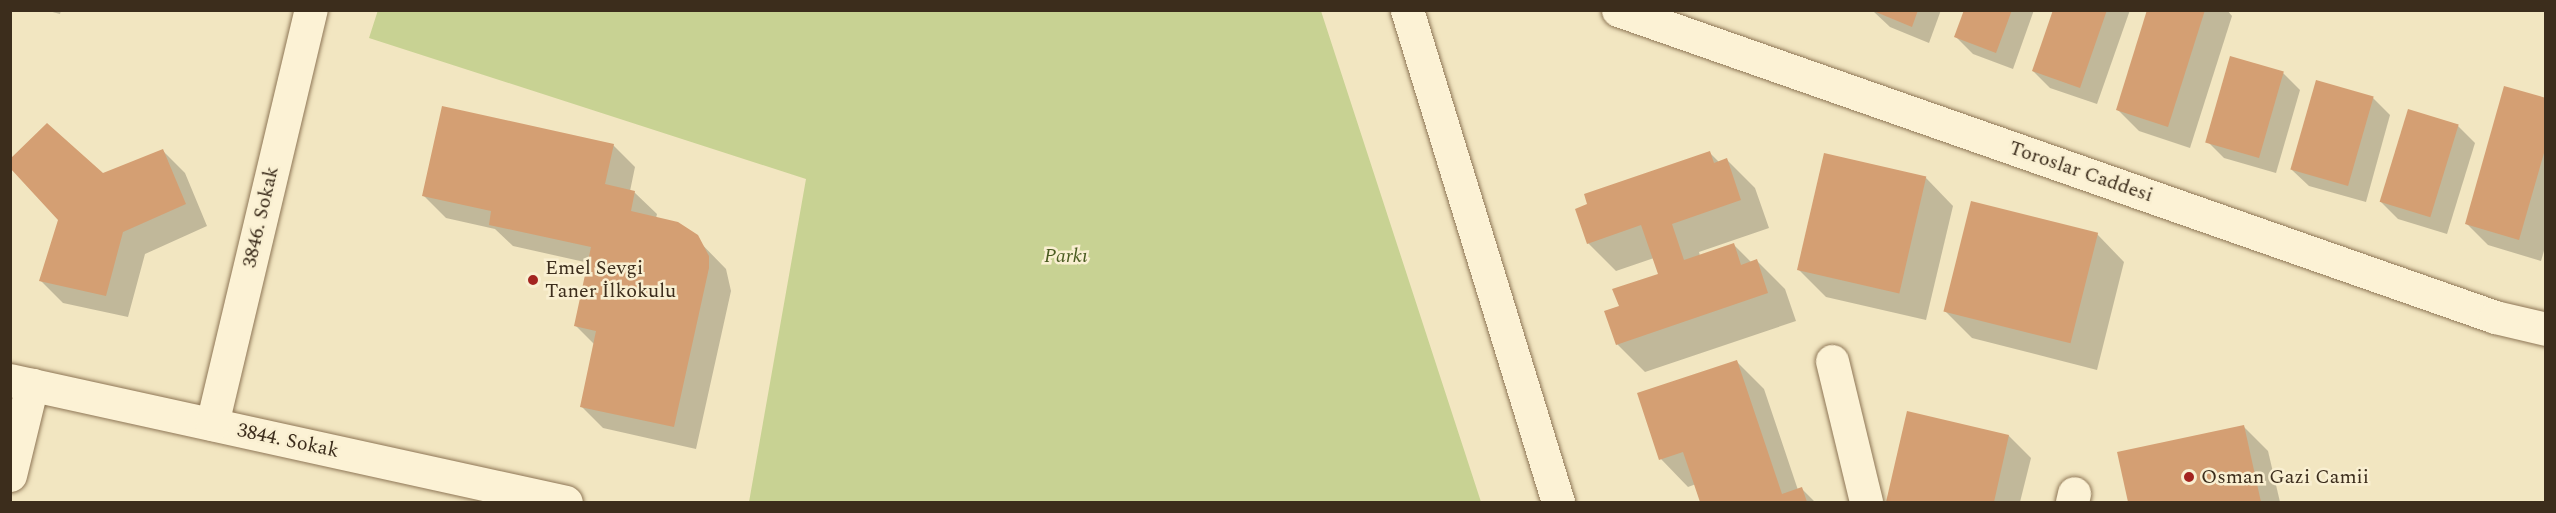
<!DOCTYPE html>
<meta charset="utf-8">
<style>
body{margin:0}
#map{position:relative;width:2556px;height:513px;overflow:hidden;background:#f2e6c1;font-family:Spectral,serif}
div>[style]{position:absolute}
[style*='--x']{left:calc(var(--x)*1px);top:calc(var(--y)*1px);width:calc(var(--w)*1px);rotate:calc(var(--a)*1deg)}
.green>*{inset:0;background:#c8d293}
.shadow>*{inset:0;background:#0003}
.building>*{inset:0;background:#d49f73;transform-origin:0 0}
.roads{filter:drop-shadow(0 0 2px #8e7656) drop-shadow(0 0 2px #8e7656)}
.minor>*{height:33px;margin:-16.5px;padding:0 16.5px;transform-origin:16.5px;border-radius:16.5px;background:#fcf2d5}
.secondary>*{height:33px;margin:-16.5px;padding:0 16.5px;transform-origin:16.5px;border-radius:16.5px;background:#fcf2d5}
.dots>*{width:16px;height:16px;translate:-50% -50%;box-sizing:border-box;border:3px solid #f9efd1;border-radius:50%}
span{translate:-50% -50%;white-space:nowrap;text-align:center;line-height:1.15;-webkit-text-stroke:5px #f9efd1;paint-order:stroke}
.street-label{font-size:20px;color:#3c2d1c}
.park-label{font-size:20px;color:#4a5b21;font-style:italic}
.poi-label{font-size:20px;color:#3c2d1c}
.left{translate:0 -50%;text-align:left}
.frame{position:absolute;inset:0;border:12px solid #3c2d1c;pointer-events:none}
</style>
<div id="map">
<div class="green">
<i style="clip-path:polygon(378px 10px,1321px 11px,1481px 502px,749px 502px,806px 179px,369px 38px)"></i>
</div>
<div class="shadow">
<i style="clip-path:polygon(45px 10px,61px 10px,60px 14px)"></i>
<i style="clip-path:polygon(1941px 10px,1929px 43px,1890px 27px,1873px 11px)"></i>
<i style="clip-path:polygon(1966px 10px,2034px 10px,2013px 69px,1973px 54px,1956px 37px)"></i>
<i style="clip-path:polygon(2055px 10px,2130px 10px,2097px 104px,2050px 88px,2033px 71px)"></i>
<i style="clip-path:polygon(2149px 10px,2227px 10px,2232px 16px,2190px 148px,2139px 131px,2117px 109px)"></i>
<i style="clip-path:polygon(2283px 73px,2300px 90px,2276px 173px,2224px 158px,2207px 141px)"></i>
<i style="clip-path:polygon(2373px 98px,2390px 115px,2366px 202px,2309px 186px,2292px 170px)"></i>
<i style="clip-path:polygon(2546px 100px,2546px 244px,2541px 261px,2488px 245px,2466px 223px)"></i>
<i style="clip-path:polygon(2458px 126px,2475px 143px,2447px 234px,2398px 219px,2381px 202px)"></i>
<i style="clip-path:polygon(613px 145px,635px 167px,630px 191px,634px 192px,657px 214px,656px 218px,687px 229px,726px 269px,731px 291px,696px 449px,603px 428px,581px 406px,595px 345px,576px 326px,589px 263px,513px 246px,495px 229px,446px 218px,424px 196px)"></i>
<i style="clip-path:polygon(163px 151px,185px 173px,207px 226px,145px 254px,128px 317px,63px 303px,41px 281px,103px 175px)"></i>
<i style="clip-path:polygon(1710px 153px,1719px 162px,1727px 160px,1755px 188px,1769px 228px,1699px 252px,1700px 256px,1733px 244px,1752px 263px,1757px 261px,1785px 289px,1796px 321px,1645px 372px,1617px 344px,1620px 307px,1659px 274px,1654px 258px,1616px 271px,1588px 243px)"></i>
<i style="clip-path:polygon(1926px 178px,1953px 206px,1926px 320px,1826px 297px,1799px 270px)"></i>
<i style="clip-path:polygon(2097px 234px,2124px 262px,2097px 370px,1972px 338px,1945px 311px)"></i>
<i style="clip-path:polygon(1737px 362px,1764px 389px,1798px 490px,1802px 489px,1815px 502px,1702px 502px,1696px 484px,1688px 487px,1661px 459px)"></i>
<i style="clip-path:polygon(1909px 413px,2009px 436px,2031px 458px,2020px 502px,1888px 502px)"></i>
<i style="clip-path:polygon(2243px 426px,2268px 451px,2280px 502px,2129px 502px,2118px 453px)"></i>
</div>
<div class="building">
<i style="clip-path:polygon(1871px 10px,1918px 10px,1912px 27px)"></i>
<i style="clip-path:polygon(1964px 10px,2012px 10px,1996px 53px,1954px 37px)"></i>
<i style="clip-path:polygon(2053px 10px,2107px 10px,2080px 88px,2032px 71px)"></i>
<i style="clip-path:polygon(2147px 10px,2205px 10px,2168px 127px,2116px 110px)"></i>
<i style="left:2230px;top:56px;width:56px;height:90px;rotate:16deg"></i>
<i style="left:2316px;top:80px;width:60px;height:93px;rotate:16deg"></i>
<i style="clip-path:polygon(2504px 86px,2546px 98px,2546px 146px,2519px 240px,2465px 224px)"></i>
<i style="clip-path:polygon(442px 106px,614px 144px,605px 184px,635px 191px,631px 211px,678px 222px,698px 235px,709px 256px,709px 268px,674px 427px,580px 407px,596px 331px,574px 326px,591px 247px,489px 225px,491px 211px,422px 196px)"></i>
<i style="left:2408px;top:109px;width:53px;height:97px;rotate:17deg"></i>
<i style="clip-path:polygon(47px 123px,103px 173px,163px 149px,186px 204px,123px 232px,106px 296px,39px 281px,58px 220px,10px 168px,10px 159px)"></i>
<i style="clip-path:polygon(1710px 151px,1714px 163px,1727px 158px,1741px 200px,1672px 224px,1684px 260px,1734px 243px,1741px 265px,1757px 259px,1768px 293px,1616px 345px,1604px 311px,1619px 306px,1612px 289px,1658px 274px,1641px 225px,1587px 244px,1575px 209px,1587px 204px,1584px 194px)"></i>
<i style="left:1824px;top:153px;width:105px;height:120px;rotate:13deg"></i>
<i style="left:1971px;top:201px;width:131px;height:114px;rotate:14deg"></i>
<i style="clip-path:polygon(1737px 360px,1782px 494px,1802px 487px,1807px 502px,1700px 502px,1683px 452px,1659px 460px,1637px 393px)"></i>
<i style="clip-path:polygon(1907px 411px,2009px 435px,1994px 502px,1886px 502px)"></i>
<i style="clip-path:polygon(2244px 425px,2261px 502px,2128px 502px,2117px 452px)"></i>
</div>
<div class="roads">
<div class="minor">
<i style="--x:1832;--y:361;--w:145;--a:76.4"></i>
<i style="--x:10;--y:380;--w:569;--a:12.38"></i>
<i style="--x:212;--y:424;--w:426;--a:-76.6"></i>
<i style="--x:10;--y:475;--w:93;--a:-76.3"></i>
<i style="--x:2072;--y:502;--w:9;--a:-77"></i>
</div>
<div class="secondary">
<i style="--x:1407;--y:10;--w:515;--a:72.94"></i>
<i style="--x:1618;--y:10;--w:929;--a:19.29"></i>
<i style="--x:2495;--y:317;--w:52;--a:13.2"></i>
</div>
</div>
<div class="dots">
<i style="left:533px;top:280px;background:#a32420"></i>
<i style="left:2189px;top:477px;background:#a32420"></i>
</div>
<div class="street-label">
<span style="left:2081px;top:172px;rotate:19deg">Toroslar Caddesi</span>
<span style="left:261px;top:217px;rotate:-77deg">3846. Sokak</span>
<span style="left:288px;top:441px;rotate:12deg">3844. Sokak</span>
</div>
<div class="park-label">
<span style="left:1066px;top:256px">Parkı</span>
</div>
<div class="poi-label">
<span class="left" style="left:545px;top:280px">Emel Sevgi<br>Taner İlkokulu</span>
<span class="left" style="left:2201px;top:477px">Osman Gazi Camii</span>
</div>
<div class="frame"></div>
</div>
